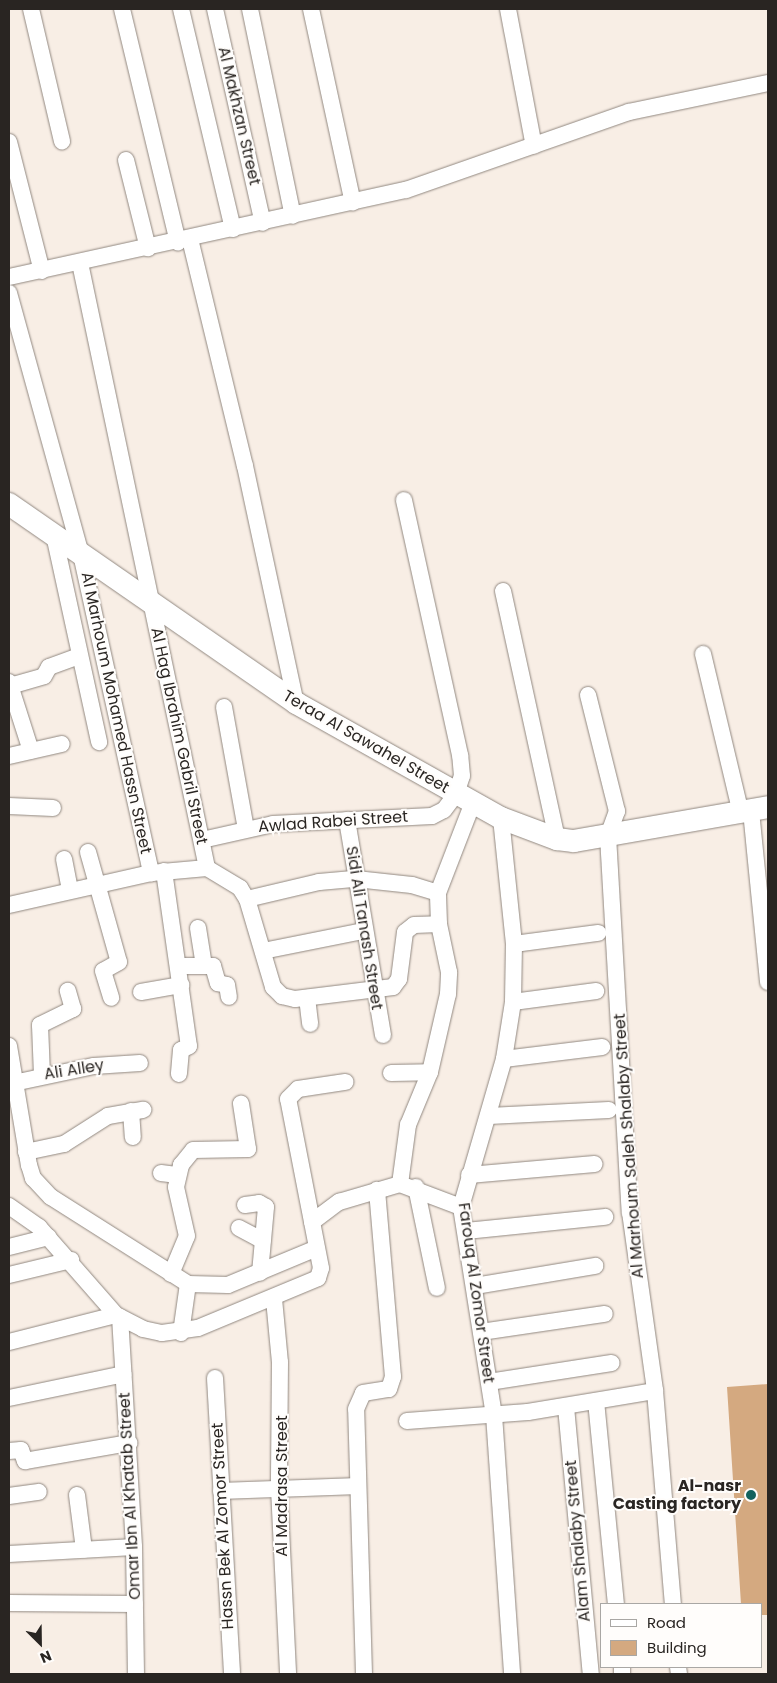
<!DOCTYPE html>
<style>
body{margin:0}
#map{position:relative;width:777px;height:1683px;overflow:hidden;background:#f8eee5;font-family:Poppins,sans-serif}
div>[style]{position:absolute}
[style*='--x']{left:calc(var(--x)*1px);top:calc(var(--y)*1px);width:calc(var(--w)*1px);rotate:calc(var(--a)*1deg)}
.building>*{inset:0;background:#d4a980}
.roads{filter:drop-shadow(0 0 1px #918880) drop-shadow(0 0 1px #918880)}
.minor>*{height:16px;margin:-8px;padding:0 8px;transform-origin:8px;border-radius:8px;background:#fff}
.secondary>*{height:22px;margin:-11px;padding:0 11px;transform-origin:11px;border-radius:11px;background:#fff}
.dots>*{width:14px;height:14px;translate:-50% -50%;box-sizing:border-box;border:2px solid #fffdfb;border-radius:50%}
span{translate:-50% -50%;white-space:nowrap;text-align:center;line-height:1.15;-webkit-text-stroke:4px #fffdfb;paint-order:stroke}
.street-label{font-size:16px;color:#292522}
.poi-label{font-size:16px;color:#292522;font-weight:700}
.right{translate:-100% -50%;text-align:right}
.frame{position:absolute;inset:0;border:10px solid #292522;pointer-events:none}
.legend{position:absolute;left:600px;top:1603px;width:162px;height:65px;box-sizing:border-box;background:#fffdfb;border:1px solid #a9a7a4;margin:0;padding:6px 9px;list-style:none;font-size:15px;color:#292522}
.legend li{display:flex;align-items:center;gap:10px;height:25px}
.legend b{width:25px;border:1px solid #a9a7a4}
.north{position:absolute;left:15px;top:1618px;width:50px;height:50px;-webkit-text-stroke:4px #fffdfb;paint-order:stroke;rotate:157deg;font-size:14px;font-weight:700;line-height:20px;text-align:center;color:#292522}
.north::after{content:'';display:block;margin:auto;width:18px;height:22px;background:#292522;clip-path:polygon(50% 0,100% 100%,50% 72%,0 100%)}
</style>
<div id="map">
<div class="building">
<i style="clip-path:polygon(768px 1384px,768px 1615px,761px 1615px,761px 1604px,741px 1604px,727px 1387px)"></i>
</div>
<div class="roads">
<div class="minor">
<i style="--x:31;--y:9;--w:136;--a:76.8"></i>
<i style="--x:122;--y:9;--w:240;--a:76.5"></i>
<i style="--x:181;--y:9;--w:226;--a:76.7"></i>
<i style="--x:215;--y:9;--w:219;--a:77.4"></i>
<i style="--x:250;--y:9;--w:211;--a:78.3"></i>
<i style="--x:311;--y:9;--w:198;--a:77.8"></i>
<i style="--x:508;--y:9;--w:139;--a:79.3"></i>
<i style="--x:9;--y:142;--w:133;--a:75.7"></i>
<i style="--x:126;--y:160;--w:91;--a:76"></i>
<i style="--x:190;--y:239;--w:234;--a:76.4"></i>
<i style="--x:245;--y:466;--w:242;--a:77.9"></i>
<i style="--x:80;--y:263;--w:618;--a:78.14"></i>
<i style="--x:9;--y:277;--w:406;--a:-12.4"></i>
<i style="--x:406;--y:190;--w:236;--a:-19.3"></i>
<i style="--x:629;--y:112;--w:142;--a:-11.8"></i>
<i style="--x:9;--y:293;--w:271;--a:74.6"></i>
<i style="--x:81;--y:554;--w:327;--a:77.6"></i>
<i style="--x:54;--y:535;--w:212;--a:77.7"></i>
<i style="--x:503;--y:591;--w:254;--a:77.7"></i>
<i style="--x:703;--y:654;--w:164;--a:76.6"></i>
<i style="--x:9;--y:682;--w:72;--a:72.3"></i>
<i style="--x:10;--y:686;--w:35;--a:-16"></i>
<i style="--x:44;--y:676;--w:10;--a:-61"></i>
<i style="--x:49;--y:667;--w:32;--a:-20"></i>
<i style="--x:588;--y:695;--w:120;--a:76"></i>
<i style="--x:617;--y:811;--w:27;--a:110"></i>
<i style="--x:608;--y:836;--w:377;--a:86.7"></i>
<i style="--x:630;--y:1212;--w:181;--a:82"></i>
<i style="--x:655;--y:1391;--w:214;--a:85.2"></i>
<i style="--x:224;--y:707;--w:124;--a:79.8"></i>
<i style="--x:9;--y:756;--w:54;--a:-12.8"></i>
<i style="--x:9;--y:806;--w:44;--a:2.6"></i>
<i style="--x:751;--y:811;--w:172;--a:84.3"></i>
<i style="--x:501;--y:818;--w:127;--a:84.1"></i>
<i style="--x:514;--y:944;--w:58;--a:91"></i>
<i style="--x:513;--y:1002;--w:58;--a:99"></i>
<i style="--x:504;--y:1059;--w:154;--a:106.2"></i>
<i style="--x:461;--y:1207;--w:211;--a:81"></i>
<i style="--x:494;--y:1415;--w:260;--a:86"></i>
<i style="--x:347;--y:820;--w:218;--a:80.5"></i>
<i style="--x:202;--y:840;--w:73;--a:-12.7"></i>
<i style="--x:273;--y:824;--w:159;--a:-2.9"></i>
<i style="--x:432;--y:816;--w:13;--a:-27"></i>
<i style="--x:444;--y:810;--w:20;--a:-53"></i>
<i style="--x:456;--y:794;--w:19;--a:-72"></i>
<i style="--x:462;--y:776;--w:21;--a:-95"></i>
<i style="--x:460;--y:755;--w:261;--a:-102.4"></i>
<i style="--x:88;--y:852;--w:114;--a:74.3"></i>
<i style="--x:119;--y:962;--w:18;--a:151"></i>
<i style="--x:103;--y:971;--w:28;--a:73"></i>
<i style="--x:64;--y:859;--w:32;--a:79"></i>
<i style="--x:164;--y:871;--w:177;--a:81.9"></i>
<i style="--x:189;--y:1046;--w:9;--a:153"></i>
<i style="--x:181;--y:1050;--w:24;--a:95"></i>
<i style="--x:247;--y:899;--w:74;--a:-13.3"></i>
<i style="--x:319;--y:882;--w:37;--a:-5"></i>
<i style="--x:356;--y:879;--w:56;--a:6.1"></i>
<i style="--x:412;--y:885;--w:27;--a:17"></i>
<i style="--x:9;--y:905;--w:146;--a:-12.7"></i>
<i style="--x:151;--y:873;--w:56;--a:-5.1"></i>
<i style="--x:207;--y:868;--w:39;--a:31"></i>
<i style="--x:240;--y:888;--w:13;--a:58"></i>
<i style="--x:247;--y:899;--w:92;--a:73.5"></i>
<i style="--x:273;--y:987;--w:13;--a:45"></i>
<i style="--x:282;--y:996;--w:13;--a:13"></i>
<i style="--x:295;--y:999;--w:99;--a:-7"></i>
<i style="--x:393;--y:987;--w:10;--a:-53"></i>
<i style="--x:399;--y:979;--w:47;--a:-82.7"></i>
<i style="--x:405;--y:932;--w:11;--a:-38"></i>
<i style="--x:414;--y:925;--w:25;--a:-2"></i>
<i style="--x:198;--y:928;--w:38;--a:81"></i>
<i style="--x:514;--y:944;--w:85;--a:-7.5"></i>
<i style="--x:263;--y:951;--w:102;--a:-11.3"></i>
<i style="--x:178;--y:966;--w:35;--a:0"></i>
<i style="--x:213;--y:966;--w:18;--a:74"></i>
<i style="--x:218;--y:983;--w:9;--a:13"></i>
<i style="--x:227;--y:985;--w:12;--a:81"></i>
<i style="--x:141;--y:992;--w:41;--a:-9.9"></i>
<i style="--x:307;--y:998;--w:26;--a:83"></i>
<i style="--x:513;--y:1002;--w:84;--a:-7.5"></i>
<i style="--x:9;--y:1046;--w:121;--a:80.5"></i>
<i style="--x:29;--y:1165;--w:14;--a:73"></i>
<i style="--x:33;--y:1178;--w:26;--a:47"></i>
<i style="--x:51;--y:1197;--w:162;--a:32.4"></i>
<i style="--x:188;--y:1284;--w:40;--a:1.4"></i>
<i style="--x:228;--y:1285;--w:96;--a:-22.6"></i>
<i style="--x:504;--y:1059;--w:99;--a:-7"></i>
<i style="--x:391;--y:1073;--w:39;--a:-1"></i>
<i style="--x:42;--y:1075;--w:50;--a:-92.3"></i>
<i style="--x:40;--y:1025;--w:37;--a:-26"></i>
<i style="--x:73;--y:1009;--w:19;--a:-106"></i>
<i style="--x:9;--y:1084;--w:87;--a:-12"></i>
<i style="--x:94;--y:1066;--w:46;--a:-3.7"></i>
<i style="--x:131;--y:1111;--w:26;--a:86"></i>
<i style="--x:489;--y:1116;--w:120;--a:-2.9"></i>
<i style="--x:26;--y:1152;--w:39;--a:-12"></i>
<i style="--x:64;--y:1144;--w:52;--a:-32.5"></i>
<i style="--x:108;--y:1116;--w:36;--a:-10"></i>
<i style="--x:161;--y:1173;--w:17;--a:7"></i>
<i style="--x:469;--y:1175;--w:126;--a:-5"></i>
<i style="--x:400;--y:1184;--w:60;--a:-82.3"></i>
<i style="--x:408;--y:1125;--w:57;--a:-67.5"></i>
<i style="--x:430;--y:1072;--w:80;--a:-77"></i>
<i style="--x:448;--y:994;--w:22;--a:-87"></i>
<i style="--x:449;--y:972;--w:49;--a:-101.8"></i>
<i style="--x:439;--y:924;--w:31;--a:-92"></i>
<i style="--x:438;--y:893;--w:94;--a:-68.9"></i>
<i style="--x:416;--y:1187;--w:103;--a:78.3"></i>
<i style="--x:245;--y:1205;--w:14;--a:-8"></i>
<i style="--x:259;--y:1203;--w:8;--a:30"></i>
<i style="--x:266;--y:1207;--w:66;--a:95.2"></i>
<i style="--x:9;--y:1206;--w:37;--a:35"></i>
<i style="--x:39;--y:1227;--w:117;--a:48.8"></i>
<i style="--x:116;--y:1315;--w:30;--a:27"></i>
<i style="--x:143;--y:1329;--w:19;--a:12"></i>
<i style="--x:162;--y:1333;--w:36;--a:-8"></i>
<i style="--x:198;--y:1328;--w:130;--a:-22.6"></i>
<i style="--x:318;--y:1278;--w:10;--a:-73"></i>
<i style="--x:321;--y:1268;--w:172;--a:-101"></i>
<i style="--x:288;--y:1099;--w:14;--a:-45"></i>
<i style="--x:298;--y:1089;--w:48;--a:-8.5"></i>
<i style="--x:312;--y:1222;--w:34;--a:-37"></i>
<i style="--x:339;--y:1202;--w:64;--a:-16.4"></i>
<i style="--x:400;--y:1184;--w:65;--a:20.7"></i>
<i style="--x:239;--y:1228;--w:27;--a:28"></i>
<i style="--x:466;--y:1231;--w:140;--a:-5.8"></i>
<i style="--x:9;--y:1247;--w:41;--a:-14"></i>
<i style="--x:171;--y:1274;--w:41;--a:-67.2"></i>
<i style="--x:187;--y:1236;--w:50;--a:-102.7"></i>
<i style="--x:176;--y:1187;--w:23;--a:-77"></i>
<i style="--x:181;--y:1165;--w:19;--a:-51"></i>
<i style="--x:193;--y:1150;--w:55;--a:-1"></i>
<i style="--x:248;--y:1149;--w:46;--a:-98.8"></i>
<i style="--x:9;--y:1275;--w:64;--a:-13.6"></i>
<i style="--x:475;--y:1286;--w:122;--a:-9.5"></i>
<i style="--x:274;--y:1299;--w:63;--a:84.6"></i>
<i style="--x:280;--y:1362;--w:126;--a:90.5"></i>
<i style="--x:279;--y:1488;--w:186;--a:87.2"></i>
<i style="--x:120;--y:1317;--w:230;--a:86.5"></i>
<i style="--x:134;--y:1547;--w:127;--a:89.1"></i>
<i style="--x:481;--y:1332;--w:125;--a:-8.3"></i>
<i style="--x:181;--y:1333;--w:49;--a:-81.9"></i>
<i style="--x:9;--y:1342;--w:110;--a:-14.2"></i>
<i style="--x:215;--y:1378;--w:296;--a:86.7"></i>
<i style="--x:489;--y:1382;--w:124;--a:-8.8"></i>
<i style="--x:9;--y:1398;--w:117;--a:-11.8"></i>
<i style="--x:596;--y:1401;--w:204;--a:84.4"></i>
<i style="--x:566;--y:1407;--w:268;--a:84.7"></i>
<i style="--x:407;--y:1421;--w:121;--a:-4.3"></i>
<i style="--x:528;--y:1412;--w:129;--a:-9.4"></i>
<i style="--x:9;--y:1451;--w:12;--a:-5"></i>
<i style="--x:21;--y:1450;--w:12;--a:70"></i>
<i style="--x:25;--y:1461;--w:106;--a:-9.8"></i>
<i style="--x:221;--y:1491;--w:137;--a:-2.1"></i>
<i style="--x:77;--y:1495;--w:55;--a:82.7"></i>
<i style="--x:9;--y:1496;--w:30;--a:-8"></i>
<i style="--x:9;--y:1554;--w:125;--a:-3.2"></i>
<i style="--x:9;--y:1603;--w:126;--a:0.5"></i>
<i style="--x:622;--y:1667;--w:7;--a:90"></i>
<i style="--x:678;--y:1667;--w:7;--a:82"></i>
<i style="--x:364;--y:1674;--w:265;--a:-91.7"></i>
<i style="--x:356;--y:1409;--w:17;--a:-66"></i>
<i style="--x:363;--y:1393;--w:26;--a:-9"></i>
<i style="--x:389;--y:1389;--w:13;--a:-72"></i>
<i style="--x:393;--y:1377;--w:188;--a:-94.9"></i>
</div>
<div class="secondary">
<i style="--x:9;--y:504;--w:349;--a:34.7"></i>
<i style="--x:296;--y:703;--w:235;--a:29.3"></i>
<i style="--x:501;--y:818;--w:60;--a:20.6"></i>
<i style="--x:557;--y:839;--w:17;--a:7"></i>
<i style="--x:574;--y:841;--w:197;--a:-9.9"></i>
</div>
</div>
<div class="dots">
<i style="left:751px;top:1495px;background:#13625e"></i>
</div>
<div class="street-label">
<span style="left:239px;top:116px;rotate:77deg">Al Makhzan Street</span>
<span style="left:116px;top:713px;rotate:78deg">Al Marhoum Mohamed Hassn Street</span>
<span style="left:179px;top:736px;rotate:78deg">Al Hag Ibrahim Gabril Street</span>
<span style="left:366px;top:742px;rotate:30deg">Teraa Al Sawahel Street</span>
<span style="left:333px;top:822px;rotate:-4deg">Awlad Rabei Street</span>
<span style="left:364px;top:928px;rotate:81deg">Sidi Ali Tanash Street</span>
<span style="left:74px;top:1070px;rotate:-9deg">Ali Alley</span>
<span style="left:629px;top:1146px;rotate:-94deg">Al Marhoum Saleh Shalaby Street</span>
<span style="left:476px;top:1293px;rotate:82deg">Farouq Al Zomor Street</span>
<span style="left:282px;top:1486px;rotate:-90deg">Al Madrasa Street</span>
<span style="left:130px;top:1496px;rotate:-93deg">Omar Ibn Al Khatab Street</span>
<span style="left:223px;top:1526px;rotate:-93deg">Hassn Bek Al Zomor Street</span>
<span style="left:578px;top:1541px;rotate:-95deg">Alam Shalaby Street</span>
</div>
<div class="poi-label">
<span class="right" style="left:741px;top:1495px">Al-nasr<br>Casting factory</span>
</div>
<div class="frame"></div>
<ul class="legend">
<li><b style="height:6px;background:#fff"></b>Road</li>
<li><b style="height:14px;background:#d4a980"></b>Building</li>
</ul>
<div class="north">N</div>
</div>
